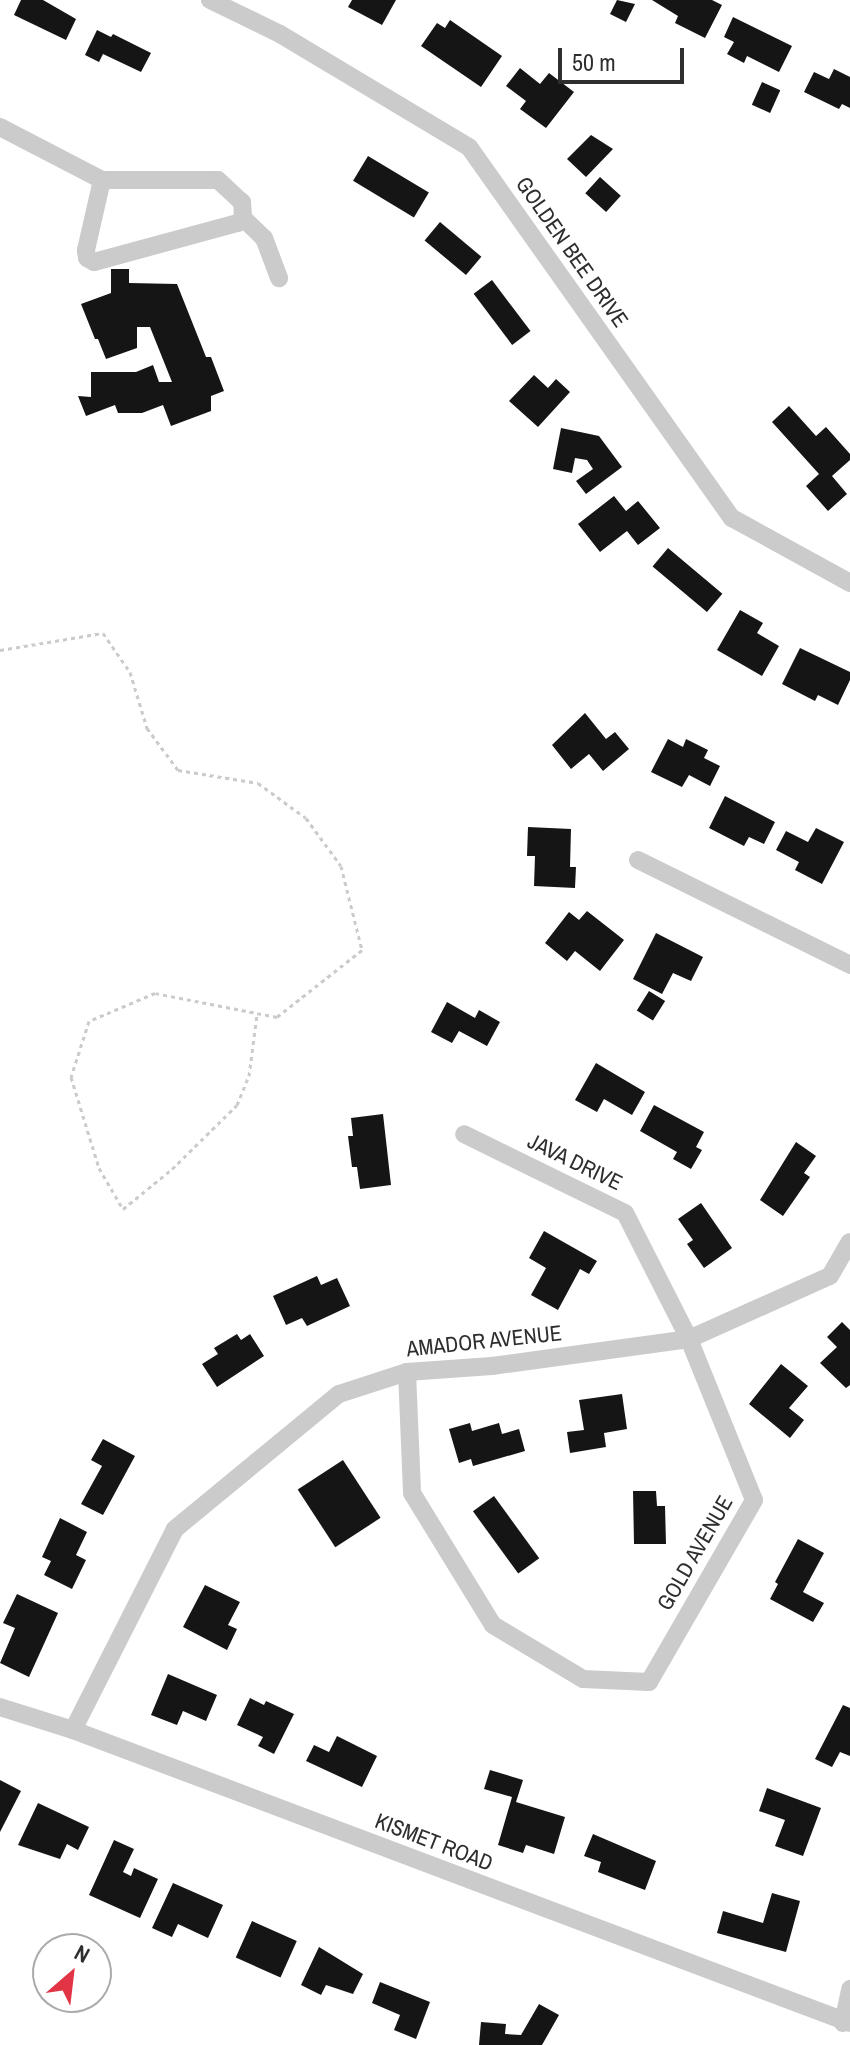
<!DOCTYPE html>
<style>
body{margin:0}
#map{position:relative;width:850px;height:2045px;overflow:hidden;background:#fff;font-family:"Archivo Narrow",sans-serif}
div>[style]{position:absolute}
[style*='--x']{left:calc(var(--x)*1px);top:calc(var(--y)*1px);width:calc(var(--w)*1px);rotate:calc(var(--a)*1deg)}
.building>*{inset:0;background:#151515;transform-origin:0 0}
.path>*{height:3px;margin-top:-1.5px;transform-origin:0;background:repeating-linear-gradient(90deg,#cbcbcb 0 4px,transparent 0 8px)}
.minor>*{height:18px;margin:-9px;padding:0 9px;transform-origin:9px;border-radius:9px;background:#cbcbcb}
span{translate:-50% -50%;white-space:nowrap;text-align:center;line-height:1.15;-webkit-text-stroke:8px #fff;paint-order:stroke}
.street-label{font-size:22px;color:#2e2e2e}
.north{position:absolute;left:32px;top:1933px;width:80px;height:80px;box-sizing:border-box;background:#fff;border:2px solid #ababab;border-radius:50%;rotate:28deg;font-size:22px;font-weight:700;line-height:32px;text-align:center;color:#2e2e2e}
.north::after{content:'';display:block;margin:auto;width:28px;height:36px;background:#e13546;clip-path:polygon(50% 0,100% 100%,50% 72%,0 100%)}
.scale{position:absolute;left:558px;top:48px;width:126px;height:36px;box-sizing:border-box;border:4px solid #2e2e2e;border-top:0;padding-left:10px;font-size:24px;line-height:28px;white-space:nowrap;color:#2e2e2e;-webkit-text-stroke:6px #fff;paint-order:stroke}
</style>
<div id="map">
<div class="building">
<i style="clip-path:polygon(21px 0,43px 0,76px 19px,66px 40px,14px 15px)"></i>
<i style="clip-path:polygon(352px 0,396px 0,382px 25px,348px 7px)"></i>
<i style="clip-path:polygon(617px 0,635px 4px,626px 22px,610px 14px)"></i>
<i style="clip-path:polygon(652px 0,712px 0,722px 5px,705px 38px,675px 23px,678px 16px)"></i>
<i style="clip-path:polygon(733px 17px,792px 46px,779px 72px,747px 56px,744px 63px,727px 54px,734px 42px,724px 37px)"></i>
<i style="clip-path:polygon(450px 20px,502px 56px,481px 87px,421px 46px,437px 23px,445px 28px)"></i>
<i style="clip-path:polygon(97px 30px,111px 37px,113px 34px,151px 53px,141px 72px,103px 54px,99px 62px,85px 55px)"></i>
<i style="clip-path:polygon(520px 68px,540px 84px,549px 73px,574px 92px,546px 128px,520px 109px,526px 101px,506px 86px)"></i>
<i style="clip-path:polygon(834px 69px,850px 77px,850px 108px,842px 104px,839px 109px,804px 92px,814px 72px,829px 79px)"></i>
<i style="left:762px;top:82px;width:20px;height:25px;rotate:24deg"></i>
<i style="clip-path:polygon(591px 135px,613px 149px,586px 177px,567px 159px)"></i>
<i style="left:368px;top:156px;width:71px;height:29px;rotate:31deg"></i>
<i style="left:600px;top:177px;width:28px;height:22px;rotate:42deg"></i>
<i style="left:440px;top:222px;width:54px;height:24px;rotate:40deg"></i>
<i style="clip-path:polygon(111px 269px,129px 269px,129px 283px,177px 284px,206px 357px,211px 357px,224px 391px,211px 396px,211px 411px,171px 426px,163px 405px,142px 413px,118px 413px,115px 405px,86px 416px,78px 396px,91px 397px,91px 372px,136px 372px,153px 365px,159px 382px,172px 382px,150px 327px,137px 327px,137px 348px,106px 359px,98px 339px,95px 339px,81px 304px,111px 293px)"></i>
<i style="left:492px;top:280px;width:64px;height:23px;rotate:53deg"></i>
<i style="clip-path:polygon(534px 375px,548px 388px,556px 379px,570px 392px,538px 427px,509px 401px)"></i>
<i style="clip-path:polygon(789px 406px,816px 436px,826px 427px,850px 454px,850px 460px,832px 476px,847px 494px,828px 511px,806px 486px,819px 474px,772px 422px)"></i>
<i style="clip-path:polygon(561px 428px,599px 436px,622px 467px,586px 494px,576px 481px,593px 469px,587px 460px,575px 458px,572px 473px,553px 469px)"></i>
<i style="clip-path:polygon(614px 496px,626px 511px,638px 501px,660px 528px,638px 545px,627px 531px,600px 552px,578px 524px)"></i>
<i style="left:668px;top:548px;width:71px;height:24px;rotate:40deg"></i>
<i style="clip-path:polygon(740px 610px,763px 623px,757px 633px,779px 646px,762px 676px,717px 650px)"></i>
<i style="clip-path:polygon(800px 648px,850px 672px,850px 680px,838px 705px,818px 695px,815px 701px,782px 684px)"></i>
<i style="clip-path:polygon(585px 713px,606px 739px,615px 732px,629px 749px,603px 771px,589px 754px,571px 769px,552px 745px)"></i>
<i style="clip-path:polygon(668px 739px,683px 747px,686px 739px,708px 750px,704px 758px,720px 766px,710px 786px,689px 775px,682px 787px,651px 772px)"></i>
<i style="clip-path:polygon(725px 796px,775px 822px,764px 844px,749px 837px,744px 846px,709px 828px)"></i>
<i style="clip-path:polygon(528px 827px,571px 829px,570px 867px,576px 867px,575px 888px,534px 886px,535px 856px,527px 856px)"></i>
<i style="clip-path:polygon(816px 828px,844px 842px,822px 884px,795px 870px,799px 862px,776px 850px,786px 831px,808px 842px)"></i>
<i style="clip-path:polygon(587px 911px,624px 940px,600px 971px,575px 951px,567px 961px,545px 943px,569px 912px,579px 920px)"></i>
<i style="clip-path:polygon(656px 933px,703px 957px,691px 981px,673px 973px,662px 994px,633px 979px)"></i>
<i style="left:649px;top:991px;width:19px;height:23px;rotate:32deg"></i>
<i style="clip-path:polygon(447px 1002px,475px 1018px,479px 1010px,500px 1022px,487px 1046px,459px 1031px,452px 1043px,431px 1032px)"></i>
<i style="clip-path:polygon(596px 1063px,645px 1092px,632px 1115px,604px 1099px,597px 1112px,575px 1100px)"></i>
<i style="clip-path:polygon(654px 1105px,704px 1132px,696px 1147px,702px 1150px,691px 1169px,673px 1159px,677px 1152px,640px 1131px)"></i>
<i style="clip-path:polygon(383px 1114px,391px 1185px,360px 1189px,357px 1167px,352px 1167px,348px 1136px,353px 1136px,351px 1118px)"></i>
<i style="clip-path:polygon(796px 1142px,816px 1156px,804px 1173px,810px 1177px,783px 1216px,760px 1200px)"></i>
<i style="clip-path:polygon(701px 1203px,732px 1248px,704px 1268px,687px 1244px,693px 1240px,678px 1219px)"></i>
<i style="clip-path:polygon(544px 1231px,597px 1261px,589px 1274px,580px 1269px,558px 1310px,531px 1295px,546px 1268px,529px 1258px)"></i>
<i style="clip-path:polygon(317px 1276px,321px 1285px,337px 1278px,350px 1306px,307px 1326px,302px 1318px,286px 1325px,273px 1296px)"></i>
<i style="clip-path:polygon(842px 1322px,850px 1330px,850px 1385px,846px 1388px,820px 1363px,837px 1347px,827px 1337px)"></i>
<i style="clip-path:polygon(237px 1334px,241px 1340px,250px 1334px,264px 1356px,217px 1387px,202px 1364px,218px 1354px,214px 1348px)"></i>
<i style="clip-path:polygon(781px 1364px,808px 1386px,789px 1408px,804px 1420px,790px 1438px,749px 1404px)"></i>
<i style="clip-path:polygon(622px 1394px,627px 1429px,604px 1433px,606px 1447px,570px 1453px,567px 1432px,584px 1430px,579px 1400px)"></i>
<i style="clip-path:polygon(470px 1423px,472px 1431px,499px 1423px,502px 1434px,519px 1429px,525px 1451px,473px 1466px,471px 1459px,459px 1463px,449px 1429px)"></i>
<i style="clip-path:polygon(103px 1439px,135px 1456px,103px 1515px,81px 1504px,102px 1466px,91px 1460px)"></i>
<i style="left:343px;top:1460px;width:69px;height:54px;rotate:57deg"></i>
<i style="clip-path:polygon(633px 1491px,656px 1491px,657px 1506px,665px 1506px,666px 1544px,634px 1544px)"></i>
<i style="left:494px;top:1496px;width:77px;height:26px;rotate:54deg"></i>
<i style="clip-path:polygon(60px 1518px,87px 1532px,76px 1555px,86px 1560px,72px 1589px,44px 1575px,51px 1561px,42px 1557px)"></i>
<i style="clip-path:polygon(798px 1539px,824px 1553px,803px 1592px,824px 1603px,813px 1622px,770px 1599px,778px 1584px,775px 1582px)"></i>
<i style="clip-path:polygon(205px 1585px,240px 1602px,228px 1625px,237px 1629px,227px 1650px,183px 1627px)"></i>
<i style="clip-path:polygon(17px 1594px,58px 1613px,29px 1677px,0 1663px,15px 1628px,3px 1623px)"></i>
<i style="clip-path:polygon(168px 1674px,217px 1695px,206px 1721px,183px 1711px,177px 1725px,151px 1715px)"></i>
<i style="clip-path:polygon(250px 1698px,264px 1705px,266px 1701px,294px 1714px,274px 1754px,258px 1746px,263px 1737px,237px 1725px)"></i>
<i style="clip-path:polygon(843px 1705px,850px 1708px,850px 1756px,840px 1752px,832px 1767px,815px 1759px)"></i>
<i style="clip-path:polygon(337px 1736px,377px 1756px,362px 1787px,306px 1761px,314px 1745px,329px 1752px)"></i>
<i style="clip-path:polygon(490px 1770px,523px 1780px,516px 1802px,565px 1817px,554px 1854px,526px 1845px,523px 1853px,498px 1845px,512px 1797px,484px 1789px)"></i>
<i style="clip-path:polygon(0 1780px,21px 1791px,0 1832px)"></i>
<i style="clip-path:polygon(767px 1788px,821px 1808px,803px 1856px,775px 1846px,785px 1820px,759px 1811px)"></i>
<i style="clip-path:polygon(38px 1803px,89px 1827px,78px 1850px,67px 1844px,60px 1859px,18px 1845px)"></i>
<i style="clip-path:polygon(593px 1834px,656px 1861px,645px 1890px,598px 1872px,601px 1862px,584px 1856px)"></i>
<i style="clip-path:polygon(114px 1840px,134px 1849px,123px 1872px,131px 1876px,134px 1868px,158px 1879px,140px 1918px,89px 1895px)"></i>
<i style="clip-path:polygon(173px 1883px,223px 1905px,208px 1938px,178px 1924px,172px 1937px,152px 1928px)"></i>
<i style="clip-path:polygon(772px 1893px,800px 1901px,786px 1952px,717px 1933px,723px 1911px,763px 1923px)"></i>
<i style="left:252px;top:1921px;width:49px;height:40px;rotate:24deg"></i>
<i style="clip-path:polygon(319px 1947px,363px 1974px,353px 1994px,326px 1985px,321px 1995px,301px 1985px)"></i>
<i style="clip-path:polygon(380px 1982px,430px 2002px,416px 2039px,394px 2030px,400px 2015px,372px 2003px)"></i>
<i style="clip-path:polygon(539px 2004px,559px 2015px,542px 2045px,479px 2045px,481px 2022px,506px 2024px,505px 2034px,521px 2035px)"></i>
</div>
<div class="path">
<i style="--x:0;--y:650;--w:104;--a:-9.4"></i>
<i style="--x:103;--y:633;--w:47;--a:55.3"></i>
<i style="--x:130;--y:672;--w:59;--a:73.1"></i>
<i style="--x:147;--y:728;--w:52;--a:53.6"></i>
<i style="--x:178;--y:770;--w:81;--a:9.2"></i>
<i style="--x:258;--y:783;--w:59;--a:36.1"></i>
<i style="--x:306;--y:818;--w:59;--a:53.9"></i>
<i style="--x:341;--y:866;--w:87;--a:76"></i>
<i style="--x:362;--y:950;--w:108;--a:141.8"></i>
<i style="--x:277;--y:1017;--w:124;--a:-168.9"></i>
<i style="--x:155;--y:993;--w:72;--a:157"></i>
<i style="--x:89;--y:1021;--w:59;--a:107.8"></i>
<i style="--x:71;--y:1077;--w:95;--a:72.9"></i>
<i style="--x:99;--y:1168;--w:48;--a:59.7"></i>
<i style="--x:123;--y:1209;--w:63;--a:-39.2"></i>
<i style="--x:172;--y:1169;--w:91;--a:-44.6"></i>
<i style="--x:237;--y:1105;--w:31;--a:-68"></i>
<i style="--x:249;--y:1076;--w:63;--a:-82.6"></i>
</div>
<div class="minor">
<i style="--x:210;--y:0;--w:78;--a:25.9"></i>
<i style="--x:280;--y:34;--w:220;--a:30.9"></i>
<i style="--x:469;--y:147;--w:455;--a:54.7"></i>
<i style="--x:732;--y:518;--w:135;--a:28.8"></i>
<i style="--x:0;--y:127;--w:115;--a:27.5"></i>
<i style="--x:102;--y:180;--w:116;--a:0"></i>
<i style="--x:218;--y:180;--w:33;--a:43"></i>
<i style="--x:242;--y:202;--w:16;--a:86"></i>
<i style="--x:102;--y:180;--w:72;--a:102.9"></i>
<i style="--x:86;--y:250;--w:8;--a:83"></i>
<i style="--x:87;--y:258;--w:8;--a:30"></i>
<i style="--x:94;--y:262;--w:149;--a:-15.2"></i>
<i style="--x:238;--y:223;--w:7;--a:-45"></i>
<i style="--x:243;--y:218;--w:29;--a:44"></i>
<i style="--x:264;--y:238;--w:43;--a:69.4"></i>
<i style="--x:638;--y:860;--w:237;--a:26.3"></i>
<i style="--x:407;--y:1372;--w:121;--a:87.6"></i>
<i style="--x:412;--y:1493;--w:155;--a:58.5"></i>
<i style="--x:493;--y:1625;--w:105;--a:31"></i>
<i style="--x:583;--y:1679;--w:66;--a:2.6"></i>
<i style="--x:649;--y:1682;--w:210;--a:-60"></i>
<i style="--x:754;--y:1500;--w:174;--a:-112"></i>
<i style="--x:689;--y:1339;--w:141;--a:-116.9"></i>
<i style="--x:625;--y:1213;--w:179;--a:-153.9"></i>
<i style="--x:0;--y:1707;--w:77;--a:17.5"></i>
<i style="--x:73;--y:1730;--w:830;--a:20.66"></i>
<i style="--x:73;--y:1730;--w:225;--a:-63.1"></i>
<i style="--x:175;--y:1529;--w:212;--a:-39.5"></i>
<i style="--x:339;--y:1394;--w:71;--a:-17.9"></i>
<i style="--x:407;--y:1372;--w:85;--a:-4"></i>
<i style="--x:492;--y:1366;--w:199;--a:-7.8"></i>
<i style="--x:689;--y:1339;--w:154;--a:-24.1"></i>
<i style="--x:830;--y:1276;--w:39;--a:-60"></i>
<i style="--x:843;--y:2023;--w:35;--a:-78"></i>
</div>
<div class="street-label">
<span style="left:572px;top:252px;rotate:55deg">GOLDEN BEE DRIVE</span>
<span style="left:575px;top:1162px;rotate:26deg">JAVA DRIVE</span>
<span style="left:484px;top:1341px;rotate:-6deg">AMADOR AVENUE</span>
<span style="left:695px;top:1553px;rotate:-60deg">GOLD AVENUE</span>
<span style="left:434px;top:1842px;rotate:21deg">KISMET ROAD</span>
</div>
<div class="north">N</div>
<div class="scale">50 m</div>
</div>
